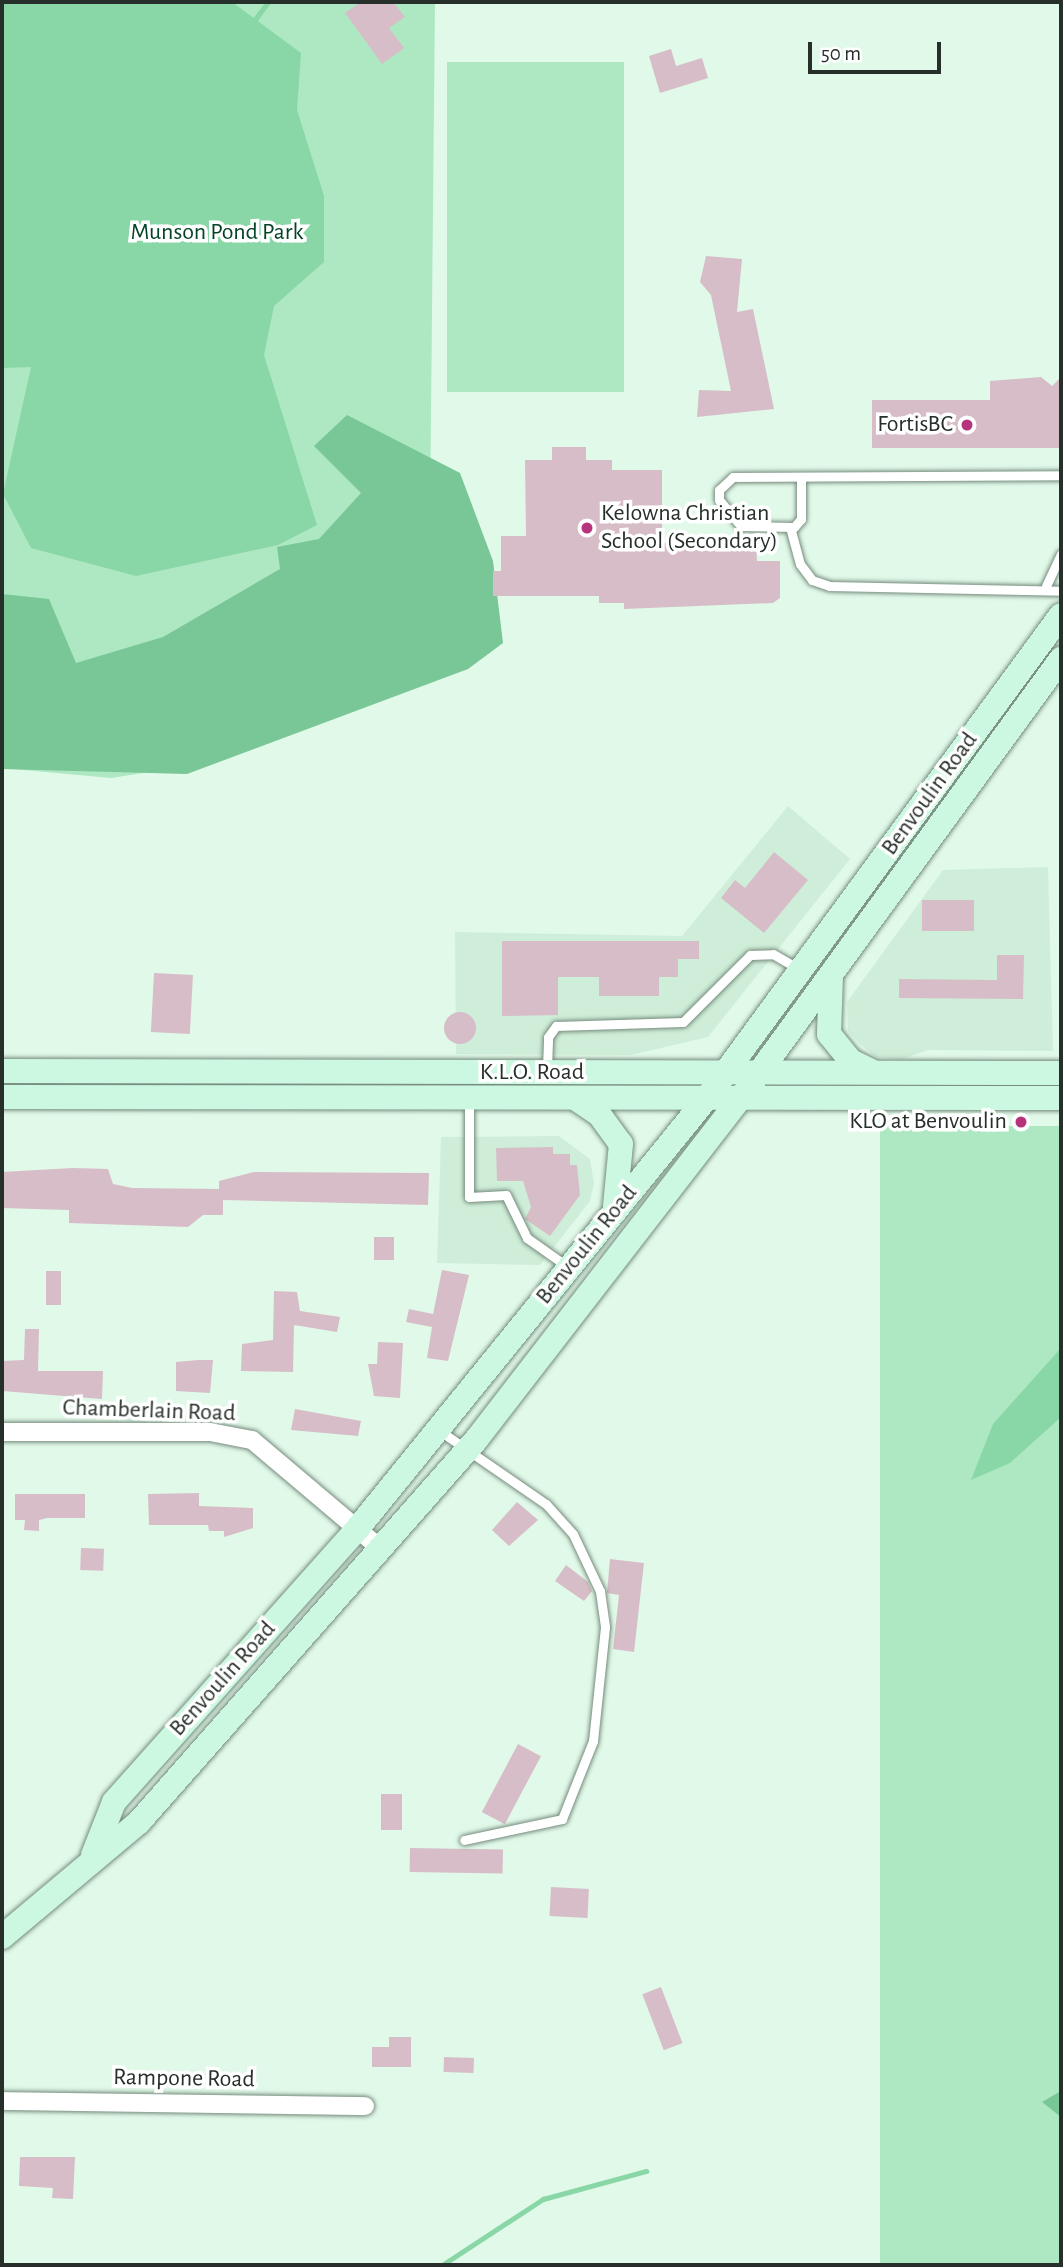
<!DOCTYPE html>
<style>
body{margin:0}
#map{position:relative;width:1063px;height:2267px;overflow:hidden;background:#e1f9e9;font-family:"Alegreya Sans",sans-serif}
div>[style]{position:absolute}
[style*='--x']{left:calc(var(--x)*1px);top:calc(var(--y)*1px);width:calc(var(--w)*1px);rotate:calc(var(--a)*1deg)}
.built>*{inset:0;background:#cfeed9}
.green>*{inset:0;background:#ade8c2;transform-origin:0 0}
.forest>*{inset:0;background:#79c697}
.water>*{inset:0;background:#89d6a6}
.stream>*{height:5px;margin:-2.5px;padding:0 2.5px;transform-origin:2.5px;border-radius:2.5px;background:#89d6a6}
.building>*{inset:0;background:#d7bdc7;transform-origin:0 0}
.round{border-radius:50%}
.roads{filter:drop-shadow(0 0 2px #768c7d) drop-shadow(0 0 2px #768c7d)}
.lane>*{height:9px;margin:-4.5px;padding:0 4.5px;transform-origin:4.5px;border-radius:4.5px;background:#fff}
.street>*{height:18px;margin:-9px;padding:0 9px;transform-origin:9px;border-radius:9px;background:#fff}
.secondary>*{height:24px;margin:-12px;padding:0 12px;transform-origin:12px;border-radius:12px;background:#ccf7e0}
.dots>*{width:19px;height:19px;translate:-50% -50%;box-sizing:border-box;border:4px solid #fff;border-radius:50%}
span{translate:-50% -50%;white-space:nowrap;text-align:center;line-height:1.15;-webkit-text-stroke:7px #fff;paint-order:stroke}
.park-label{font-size:24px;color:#044426}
.poi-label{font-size:24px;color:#262f29}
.right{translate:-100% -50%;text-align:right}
.left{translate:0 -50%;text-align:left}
.street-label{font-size:24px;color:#262f29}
.frame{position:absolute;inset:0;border:4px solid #262f29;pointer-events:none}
.scale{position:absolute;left:808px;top:42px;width:133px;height:32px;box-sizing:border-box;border:4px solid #262f29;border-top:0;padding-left:9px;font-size:21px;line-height:24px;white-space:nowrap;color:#262f29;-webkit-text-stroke:5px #fff;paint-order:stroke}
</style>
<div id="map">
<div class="built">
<i style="clip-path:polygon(788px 806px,850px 859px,708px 1037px,631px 1055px,456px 1054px,455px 932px,682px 936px)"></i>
<i style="clip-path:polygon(1048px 867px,1053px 1051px,928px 1050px,902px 1059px,876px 1057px,860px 1044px,848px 1031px,847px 1002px,943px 870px)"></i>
<i style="clip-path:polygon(559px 1136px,590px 1159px,594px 1183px,590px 1201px,540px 1265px,437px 1263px,441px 1137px)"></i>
</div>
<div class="green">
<i style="clip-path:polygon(2px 2px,435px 2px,429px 620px,188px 766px,111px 778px,2px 768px)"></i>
<i style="left:447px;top:62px;width:177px;height:330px"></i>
<i style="left:880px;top:1126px;width:181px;height:1139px"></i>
</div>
<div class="forest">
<i style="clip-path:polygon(347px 415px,460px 473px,493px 561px,503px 643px,468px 669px,187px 774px,2px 769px,2px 594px,49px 599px,76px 663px,163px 637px,280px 569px,277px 547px,319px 539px,361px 493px,314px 446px)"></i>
<i style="clip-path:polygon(1061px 2091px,1061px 2117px,1042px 2102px)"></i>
</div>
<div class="water">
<i style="clip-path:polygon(2px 2px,232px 2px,301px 53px,297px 110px,324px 196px,324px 262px,274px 306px,264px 355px,317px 525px,278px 545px,136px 576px,31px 548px,3px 494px,31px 367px,2px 368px)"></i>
<i style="clip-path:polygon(1061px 1348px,1061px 1417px,1010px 1463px,971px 1480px,993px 1424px)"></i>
</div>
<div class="stream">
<i style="--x:253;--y:22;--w:25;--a:-53"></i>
<i style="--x:442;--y:2265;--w:121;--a:-33.2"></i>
<i style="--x:543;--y:2199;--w:107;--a:-15.2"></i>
</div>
<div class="building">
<i style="clip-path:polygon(361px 2px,393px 2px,405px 17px,389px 28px,404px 48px,382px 64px,345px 13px)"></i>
<i style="clip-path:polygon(671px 49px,676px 66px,702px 58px,708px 78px,660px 93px,649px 56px)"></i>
<i style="clip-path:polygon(706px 256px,742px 259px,737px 312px,753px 309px,774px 409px,697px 417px,699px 390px,731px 391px,711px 295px,700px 282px)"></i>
<i style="clip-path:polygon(1041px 377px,1052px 386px,1061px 377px,1061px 448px,872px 448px,872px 400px,990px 400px,990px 381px)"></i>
<i style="clip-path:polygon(552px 447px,586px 447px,586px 460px,612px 460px,612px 470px,662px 470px,662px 543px,756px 543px,757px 561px,780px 561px,780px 598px,773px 603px,624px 609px,624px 603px,599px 603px,599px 596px,493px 596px,493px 571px,501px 571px,501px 536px,526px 536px,525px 460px,552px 460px)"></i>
<i style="clip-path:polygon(774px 852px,808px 880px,764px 933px,721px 898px,735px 880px,745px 888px)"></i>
<i style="left:922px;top:900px;width:52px;height:31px"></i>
<i style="clip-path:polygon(502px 941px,699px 941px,699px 959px,678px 959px,678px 977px,659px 977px,659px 996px,599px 996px,599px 977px,558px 977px,558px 1015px,502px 1016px)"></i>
<i style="clip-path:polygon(997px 955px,1024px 955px,1023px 999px,899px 998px,899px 979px,997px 980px)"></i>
<i style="left:154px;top:973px;width:39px;height:59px;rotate:3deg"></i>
<i class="round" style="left:444px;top:1012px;width:32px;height:32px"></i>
<i style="clip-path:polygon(553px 1147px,553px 1154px,570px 1154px,570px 1165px,577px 1165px,580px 1195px,550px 1236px,525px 1219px,531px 1207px,523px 1181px,497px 1181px,496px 1148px)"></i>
<i style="clip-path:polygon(73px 1168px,108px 1169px,113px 1184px,132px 1188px,219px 1189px,219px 1181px,254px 1172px,429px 1173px,428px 1205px,223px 1200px,223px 1215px,203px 1215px,188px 1227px,69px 1223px,69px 1210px,2px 1208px,2px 1172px)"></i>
<i style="left:374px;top:1237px;width:20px;height:23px"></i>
<i style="clip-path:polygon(442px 1270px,469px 1275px,448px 1361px,427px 1358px,432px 1327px,406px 1322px,409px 1309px,433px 1314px)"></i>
<i style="left:46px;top:1271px;width:15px;height:34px"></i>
<i style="clip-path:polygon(274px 1291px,297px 1292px,300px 1311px,340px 1317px,337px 1332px,294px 1325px,293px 1372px,241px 1371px,242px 1344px,273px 1340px)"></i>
<i style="clip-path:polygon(25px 1329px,39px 1329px,38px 1371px,103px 1371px,102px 1399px,2px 1391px,2px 1361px,24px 1360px)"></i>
<i style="clip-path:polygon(378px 1342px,403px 1343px,400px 1398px,374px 1396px,368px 1364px,377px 1364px)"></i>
<i style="clip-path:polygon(198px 1360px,213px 1360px,210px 1393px,176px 1391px,176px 1362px)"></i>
<i style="clip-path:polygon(295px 1409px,361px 1421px,358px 1436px,291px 1430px)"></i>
<i style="clip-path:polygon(199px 1493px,199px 1506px,253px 1508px,253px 1528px,224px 1537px,224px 1531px,209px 1531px,208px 1525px,149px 1525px,148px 1494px)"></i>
<i style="clip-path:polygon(15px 1494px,85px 1494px,85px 1518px,47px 1518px,39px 1520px,39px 1531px,24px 1530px,25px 1520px,15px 1520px)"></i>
<i style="clip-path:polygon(517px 1502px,538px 1520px,509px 1546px,492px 1530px)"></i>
<i style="left:81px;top:1548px;width:23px;height:22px;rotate:2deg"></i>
<i style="clip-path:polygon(610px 1559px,644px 1563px,634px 1652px,613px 1649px,619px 1595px,607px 1593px)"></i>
<i style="clip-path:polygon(566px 1565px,588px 1582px,592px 1591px,584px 1601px,555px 1581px)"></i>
<i style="left:518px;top:1744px;width:26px;height:77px;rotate:28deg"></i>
<i style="left:381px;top:1794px;width:21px;height:36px"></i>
<i style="left:410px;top:1848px;width:93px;height:24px;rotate:1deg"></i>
<i style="left:551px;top:1887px;width:38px;height:29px;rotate:3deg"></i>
<i style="left:661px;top:1987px;width:60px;height:20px;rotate:69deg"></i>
<i style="clip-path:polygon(389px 2037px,411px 2037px,411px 2067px,372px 2067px,372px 2047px,389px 2047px)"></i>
<i style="left:444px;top:2057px;width:30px;height:15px;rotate:2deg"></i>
<i style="clip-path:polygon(20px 2157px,75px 2157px,73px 2199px,52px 2198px,53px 2188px,19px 2186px)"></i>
</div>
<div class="roads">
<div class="lane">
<i style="--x:801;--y:477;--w:42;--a:90"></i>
<i style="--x:801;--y:519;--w:11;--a:131"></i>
<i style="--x:794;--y:527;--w:53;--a:-178.9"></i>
<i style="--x:741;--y:526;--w:34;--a:-130"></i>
<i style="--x:719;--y:500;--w:10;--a:-90"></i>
<i style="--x:719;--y:490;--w:19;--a:-43"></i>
<i style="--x:733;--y:477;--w:328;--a:-0.3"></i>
<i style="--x:790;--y:527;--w:38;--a:75"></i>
<i style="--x:800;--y:564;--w:20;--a:53"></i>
<i style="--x:812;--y:580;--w:18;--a:19"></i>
<i style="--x:829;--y:586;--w:232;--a:1.2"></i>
<i style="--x:1046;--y:586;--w:35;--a:-65"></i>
<i style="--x:547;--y:1069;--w:32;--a:-88"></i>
<i style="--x:548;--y:1037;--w:14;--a:-54"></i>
<i style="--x:556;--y:1026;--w:127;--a:-1.8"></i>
<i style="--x:683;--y:1022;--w:95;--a:-45"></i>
<i style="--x:750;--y:955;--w:23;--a:-2"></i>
<i style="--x:773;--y:954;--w:30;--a:30"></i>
<i style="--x:469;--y:1100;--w:97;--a:90"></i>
<i style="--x:469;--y:1197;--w:37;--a:-3"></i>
<i style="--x:506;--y:1195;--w:48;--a:64"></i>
<i style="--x:527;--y:1238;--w:50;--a:35.3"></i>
<i style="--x:440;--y:1431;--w:129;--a:34.6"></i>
<i style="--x:546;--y:1504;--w:40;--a:48"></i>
<i style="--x:573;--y:1534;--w:63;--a:64.7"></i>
<i style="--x:600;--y:1591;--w:36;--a:82"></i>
<i style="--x:605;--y:1627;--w:115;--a:96"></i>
<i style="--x:593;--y:1741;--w:84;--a:111.7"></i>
<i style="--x:562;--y:1819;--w:100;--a:167.9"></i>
</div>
<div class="street">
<i style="--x:2;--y:1432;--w:208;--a:0"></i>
<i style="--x:210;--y:1432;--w:43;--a:10.8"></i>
<i style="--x:252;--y:1440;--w:167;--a:40.2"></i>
<i style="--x:2;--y:2101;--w:363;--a:0.8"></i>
</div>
<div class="secondary">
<i style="--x:831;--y:976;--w:58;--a:92"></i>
<i style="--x:829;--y:1034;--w:35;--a:51"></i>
<i style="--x:851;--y:1061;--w:25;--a:26"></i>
<i style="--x:2;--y:1071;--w:1059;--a:0.11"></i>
<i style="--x:2;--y:1097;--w:1059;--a:0.05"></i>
<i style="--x:575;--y:1098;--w:29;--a:34"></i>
<i style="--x:599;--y:1114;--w:37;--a:54"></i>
<i style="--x:621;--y:1144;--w:62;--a:95.5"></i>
<i style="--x:93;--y:1855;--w:57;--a:-68.4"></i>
<i style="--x:114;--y:1802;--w:367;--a:-48.3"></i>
<i style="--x:358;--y:1528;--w:552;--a:-50.95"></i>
<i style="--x:706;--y:1099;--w:600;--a:-53.74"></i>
<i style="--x:2;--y:1937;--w:179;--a:-40"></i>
<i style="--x:139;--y:1822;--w:509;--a:-48.58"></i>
<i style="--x:476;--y:1440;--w:431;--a:-52.3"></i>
<i style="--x:740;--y:1099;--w:545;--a:-53.89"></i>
</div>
</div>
<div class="dots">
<i style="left:967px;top:425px;background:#b7347c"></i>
<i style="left:587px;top:528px;background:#b7347c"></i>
<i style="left:1021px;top:1122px;background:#b7347c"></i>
</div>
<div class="park-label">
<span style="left:217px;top:233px">Munson Pond Park</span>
</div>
<div class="poi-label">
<span class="right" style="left:953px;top:425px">FortisBC</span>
<span class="left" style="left:601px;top:528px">Kelowna Christian<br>School (Secondary)</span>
<span class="right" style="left:1007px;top:1122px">KLO at Benvoulin</span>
</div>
<div class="street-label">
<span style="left:930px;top:794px;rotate:-54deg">Benvoulin Road</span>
<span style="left:532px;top:1073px">K.L.O. Road</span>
<span style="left:587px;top:1245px;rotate:-51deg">Benvoulin Road</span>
<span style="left:149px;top:1411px;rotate:2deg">Chamberlain Road</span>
<span style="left:223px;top:1679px;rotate:-48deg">Benvoulin Road</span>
<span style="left:184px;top:2079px;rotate:1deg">Rampone Road</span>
</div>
<div class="frame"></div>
<div class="scale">50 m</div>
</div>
